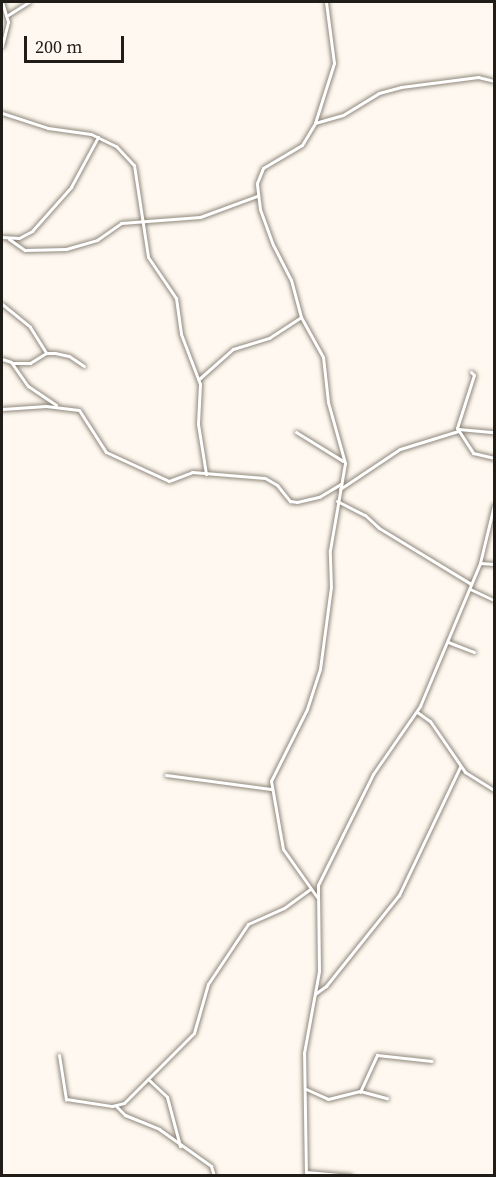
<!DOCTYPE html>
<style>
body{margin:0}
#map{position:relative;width:496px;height:1177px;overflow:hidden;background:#fef8f0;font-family:"Source Serif 4",serif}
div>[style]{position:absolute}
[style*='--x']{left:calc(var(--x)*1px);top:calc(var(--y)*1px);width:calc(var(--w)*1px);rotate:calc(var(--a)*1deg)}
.roads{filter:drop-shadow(0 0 2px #8a8175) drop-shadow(0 0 2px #8a8175)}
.minor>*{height:3px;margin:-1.5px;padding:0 1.5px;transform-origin:1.5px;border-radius:1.5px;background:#fff}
span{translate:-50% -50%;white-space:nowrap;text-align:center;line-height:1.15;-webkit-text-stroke:5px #fef8f0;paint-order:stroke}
.frame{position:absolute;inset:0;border:3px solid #201d18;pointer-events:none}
.scale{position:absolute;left:24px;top:36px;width:100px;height:27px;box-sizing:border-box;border:3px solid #201d18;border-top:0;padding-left:8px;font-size:18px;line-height:21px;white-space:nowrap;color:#201d18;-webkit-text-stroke:4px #fef8f0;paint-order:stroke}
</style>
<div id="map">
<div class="roads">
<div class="minor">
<i style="--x:2;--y:2;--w:21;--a:73"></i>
<i style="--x:8;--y:22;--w:25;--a:104"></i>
<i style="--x:8;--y:15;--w:25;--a:-32"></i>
<i style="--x:2;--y:113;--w:48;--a:18.1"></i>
<i style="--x:48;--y:128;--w:43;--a:7.9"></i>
<i style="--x:91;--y:134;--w:28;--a:26"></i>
<i style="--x:116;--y:146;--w:26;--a:47"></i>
<i style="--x:134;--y:165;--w:93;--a:81.3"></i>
<i style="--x:148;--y:257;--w:50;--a:55.7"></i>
<i style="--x:176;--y:298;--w:36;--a:82"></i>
<i style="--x:181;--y:334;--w:53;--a:69.2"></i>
<i style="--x:200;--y:384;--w:40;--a:92.9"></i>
<i style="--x:198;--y:424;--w:51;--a:80.9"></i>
<i style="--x:315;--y:123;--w:29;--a:-16"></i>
<i style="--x:343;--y:115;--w:42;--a:-31.4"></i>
<i style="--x:379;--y:93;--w:23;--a:-15"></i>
<i style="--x:401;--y:87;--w:78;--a:-7.4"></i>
<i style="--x:478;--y:77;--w:16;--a:14"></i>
<i style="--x:2;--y:237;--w:17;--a:3"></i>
<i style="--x:19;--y:238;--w:15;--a:-28"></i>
<i style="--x:32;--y:231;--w:59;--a:-48.4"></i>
<i style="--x:71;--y:187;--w:57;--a:-61.6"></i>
<i style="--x:9;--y:239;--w:19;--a:35"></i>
<i style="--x:25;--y:250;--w:41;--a:-1.4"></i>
<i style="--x:66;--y:249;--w:32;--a:-16"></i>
<i style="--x:97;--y:240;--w:29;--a:-35"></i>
<i style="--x:121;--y:223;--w:79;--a:-4.3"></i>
<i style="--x:200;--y:217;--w:61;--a:-20.2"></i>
<i style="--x:2;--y:304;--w:36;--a:39"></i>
<i style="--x:30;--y:327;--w:31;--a:58"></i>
<i style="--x:2;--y:359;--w:9;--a:18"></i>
<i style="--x:11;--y:362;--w:29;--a:55"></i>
<i style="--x:28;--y:386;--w:34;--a:34"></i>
<i style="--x:12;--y:363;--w:18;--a:0"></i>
<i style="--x:30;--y:363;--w:19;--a:-32"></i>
<i style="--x:46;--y:353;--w:9;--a:0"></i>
<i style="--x:55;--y:353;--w:14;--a:12"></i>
<i style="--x:69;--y:356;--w:18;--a:34"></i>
<i style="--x:471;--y:372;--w:4;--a:45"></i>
<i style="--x:474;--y:375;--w:56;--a:107.8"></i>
<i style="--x:457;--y:428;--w:30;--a:57"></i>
<i style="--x:473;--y:453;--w:22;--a:13"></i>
<i style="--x:199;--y:379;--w:45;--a:-41.4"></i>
<i style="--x:233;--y:349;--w:38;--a:-17"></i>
<i style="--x:269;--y:338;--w:37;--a:-33"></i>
<i style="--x:2;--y:409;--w:44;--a:-3.9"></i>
<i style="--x:46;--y:406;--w:33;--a:7"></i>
<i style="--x:79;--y:410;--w:50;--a:57.3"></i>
<i style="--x:106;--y:452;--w:69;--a:24.7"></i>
<i style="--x:169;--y:481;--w:25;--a:-21"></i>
<i style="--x:192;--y:472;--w:73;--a:4.7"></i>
<i style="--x:265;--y:478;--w:14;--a:30"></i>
<i style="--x:277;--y:485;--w:21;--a:51"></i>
<i style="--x:290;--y:501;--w:7;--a:8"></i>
<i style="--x:297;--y:502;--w:23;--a:-13"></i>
<i style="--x:319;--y:497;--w:26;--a:-31"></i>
<i style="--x:458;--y:429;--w:36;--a:5"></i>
<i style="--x:296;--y:432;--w:55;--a:31.7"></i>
<i style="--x:340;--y:489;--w:72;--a:-33.7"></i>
<i style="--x:400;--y:449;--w:61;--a:-17.2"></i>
<i style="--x:337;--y:501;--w:31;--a:27"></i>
<i style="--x:365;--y:515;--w:19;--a:43"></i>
<i style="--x:379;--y:528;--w:108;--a:31.3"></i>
<i style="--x:480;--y:563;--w:14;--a:4"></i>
<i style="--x:470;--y:589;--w:26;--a:25"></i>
<i style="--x:448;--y:642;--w:28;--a:21"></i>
<i style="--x:417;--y:712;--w:16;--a:35"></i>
<i style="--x:430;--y:721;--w:62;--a:55.5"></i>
<i style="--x:465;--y:772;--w:34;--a:32"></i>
<i style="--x:166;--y:775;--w:106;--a:7.6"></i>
<i style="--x:317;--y:897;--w:59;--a:-125.3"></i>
<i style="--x:283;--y:849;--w:69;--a:-100"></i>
<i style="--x:271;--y:781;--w:80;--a:-63.4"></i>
<i style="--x:307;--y:709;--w:42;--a:-72"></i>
<i style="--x:320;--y:669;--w:83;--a:-82.4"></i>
<i style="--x:331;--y:587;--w:37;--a:-92"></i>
<i style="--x:330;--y:550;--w:88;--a:-80.2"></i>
<i style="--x:345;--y:463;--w:63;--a:-105.6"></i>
<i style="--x:328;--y:402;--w:45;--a:-96.3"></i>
<i style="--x:323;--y:357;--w:46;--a:-118.8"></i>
<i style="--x:301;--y:317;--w:38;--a:-105"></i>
<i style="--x:291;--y:280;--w:39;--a:-117"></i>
<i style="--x:273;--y:245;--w:38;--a:-110"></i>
<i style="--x:260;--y:209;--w:26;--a:-97"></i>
<i style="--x:257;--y:183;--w:16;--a:-68"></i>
<i style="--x:263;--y:168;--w:45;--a:-30.5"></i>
<i style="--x:302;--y:145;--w:26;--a:-59"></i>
<i style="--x:315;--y:123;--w:63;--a:-72.4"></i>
<i style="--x:334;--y:63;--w:62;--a:-97.5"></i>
<i style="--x:315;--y:994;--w:14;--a:-36"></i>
<i style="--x:326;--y:986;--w:117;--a:-51.3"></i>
<i style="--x:399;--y:895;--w:142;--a:-64.5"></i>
<i style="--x:59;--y:1055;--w:45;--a:81"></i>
<i style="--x:66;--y:1099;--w:47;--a:8.7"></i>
<i style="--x:112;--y:1106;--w:12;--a:-14"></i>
<i style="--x:124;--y:1103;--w:99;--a:-45"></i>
<i style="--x:194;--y:1033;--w:51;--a:-74.1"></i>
<i style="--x:208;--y:984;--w:72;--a:-56.3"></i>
<i style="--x:248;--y:924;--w:39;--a:-24"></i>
<i style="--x:284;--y:908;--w:32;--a:-36"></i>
<i style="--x:148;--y:1079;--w:26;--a:43"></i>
<i style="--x:167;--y:1097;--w:51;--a:75.1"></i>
<i style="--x:306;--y:1089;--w:24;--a:24"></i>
<i style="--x:328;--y:1099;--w:33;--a:-14"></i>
<i style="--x:360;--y:1091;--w:28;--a:15"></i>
<i style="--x:360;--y:1092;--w:41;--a:-65.3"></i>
<i style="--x:377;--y:1055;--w:55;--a:6.2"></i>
<i style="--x:116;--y:1106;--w:13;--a:45"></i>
<i style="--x:125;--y:1115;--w:37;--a:22"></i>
<i style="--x:159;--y:1129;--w:64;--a:35.4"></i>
<i style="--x:211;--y:1166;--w:10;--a:73"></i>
<i style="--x:306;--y:1172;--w:45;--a:5.1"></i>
<i style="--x:306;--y:1176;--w:123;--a:-90.9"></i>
<i style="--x:304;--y:1053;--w:83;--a:-79.6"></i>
<i style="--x:319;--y:971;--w:86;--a:-90.7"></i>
<i style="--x:318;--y:885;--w:124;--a:-63.6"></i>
<i style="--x:373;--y:774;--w:83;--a:-55.3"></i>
<i style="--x:420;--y:706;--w:155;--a:-67.2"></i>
<i style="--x:480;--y:563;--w:60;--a:-76.4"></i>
</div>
</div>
<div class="frame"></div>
<div class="scale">200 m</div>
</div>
